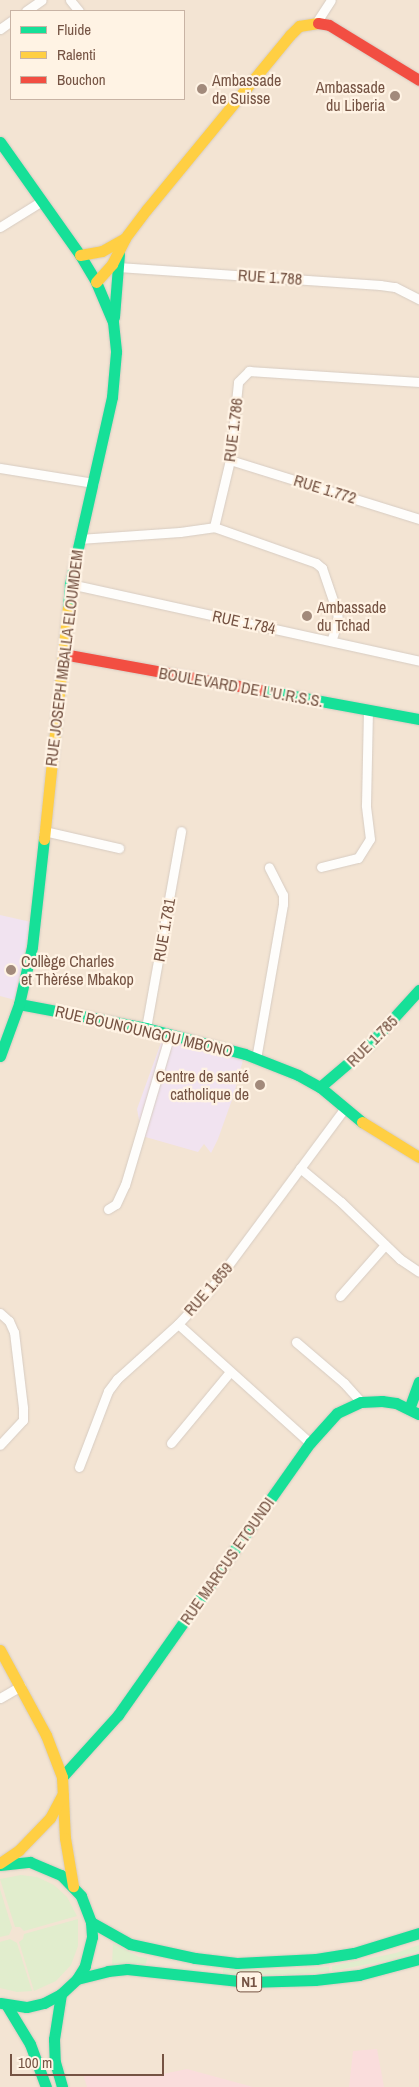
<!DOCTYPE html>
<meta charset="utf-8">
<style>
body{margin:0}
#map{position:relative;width:419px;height:2087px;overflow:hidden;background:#f6efe4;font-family:"Archivo Narrow",sans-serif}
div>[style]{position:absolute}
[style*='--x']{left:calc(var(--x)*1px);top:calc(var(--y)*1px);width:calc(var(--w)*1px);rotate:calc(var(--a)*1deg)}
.residential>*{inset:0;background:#f3e4d3}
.education>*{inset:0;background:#f1e3f0}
.medical>*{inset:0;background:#fadddc}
.green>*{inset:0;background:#e1edcd}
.roads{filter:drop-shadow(0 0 1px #d7ccc2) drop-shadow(0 0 1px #d7ccc2)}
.street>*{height:9px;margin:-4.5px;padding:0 4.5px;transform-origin:4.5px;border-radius:4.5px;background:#fefdfb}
.fast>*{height:11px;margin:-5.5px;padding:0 5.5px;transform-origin:5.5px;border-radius:5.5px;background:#16e098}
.slow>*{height:11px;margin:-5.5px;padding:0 5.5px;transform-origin:5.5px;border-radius:5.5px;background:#ffcf43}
.jam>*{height:11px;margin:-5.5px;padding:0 5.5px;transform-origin:5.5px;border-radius:5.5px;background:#f24e42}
.dots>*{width:14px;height:14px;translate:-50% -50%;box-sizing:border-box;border:2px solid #fff3e4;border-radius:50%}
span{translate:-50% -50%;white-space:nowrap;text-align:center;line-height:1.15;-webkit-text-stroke:4.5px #fff3e4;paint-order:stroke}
.shield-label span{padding:1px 4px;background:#fff3e4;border:1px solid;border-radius:4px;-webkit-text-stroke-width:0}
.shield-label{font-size:15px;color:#755343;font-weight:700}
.poi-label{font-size:16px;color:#755343}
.left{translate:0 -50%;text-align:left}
.right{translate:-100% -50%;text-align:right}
.street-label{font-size:16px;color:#755343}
.legend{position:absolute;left:10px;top:10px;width:175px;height:90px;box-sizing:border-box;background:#fff3e4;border:1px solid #c8b3a4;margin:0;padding:6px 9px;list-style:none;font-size:15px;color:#755343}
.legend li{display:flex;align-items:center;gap:10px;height:25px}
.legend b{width:25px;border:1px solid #c8b3a4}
.scale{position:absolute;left:10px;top:2054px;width:154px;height:22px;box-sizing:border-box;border:2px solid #755343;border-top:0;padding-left:6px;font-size:15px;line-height:18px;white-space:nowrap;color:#755343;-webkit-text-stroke:4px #fff3e4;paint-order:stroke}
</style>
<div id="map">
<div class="residential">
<i style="clip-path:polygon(evenodd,0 0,419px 0,419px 2087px,0 2087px,0 0,11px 11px,184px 11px,184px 99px,11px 99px,11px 11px)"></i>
</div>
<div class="education">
<i style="clip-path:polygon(0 915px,31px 922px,15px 1000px,0 996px)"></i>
<i style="clip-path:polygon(163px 1037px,244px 1056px,233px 1097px,218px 1139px,211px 1153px,204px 1144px,198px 1152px,142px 1136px,137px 1109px)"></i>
</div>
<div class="medical">
<i style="clip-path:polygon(377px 2049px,384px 2087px,349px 2087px,353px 2051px)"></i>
<i style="clip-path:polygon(187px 2069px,253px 2087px,87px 2087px,83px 2074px,153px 2076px)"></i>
</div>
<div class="green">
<i style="clip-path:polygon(21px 1875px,37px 1877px,54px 1885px,67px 1897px,77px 1916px,24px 1931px,20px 1927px,15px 1927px,0 1879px)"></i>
<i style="clip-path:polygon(0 1889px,12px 1928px,9px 1935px,0 1937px)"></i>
<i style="clip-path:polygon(78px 1919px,78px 1946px,71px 1965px,56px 1981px,34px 1991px,19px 1942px,23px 1939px,24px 1934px)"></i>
<i style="clip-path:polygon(10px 1939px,17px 1943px,32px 1991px,17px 1992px,0 1988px,0 1942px)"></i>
<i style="clip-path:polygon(113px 1943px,139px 1957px,147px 1958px,146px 1964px,112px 1965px)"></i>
<i style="clip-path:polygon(419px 1945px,419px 1951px,390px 1960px,332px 1971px,332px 1966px,396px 1953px)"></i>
<i style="clip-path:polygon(329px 1967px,329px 1972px,282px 1975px,223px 1974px,223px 1969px,281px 1970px)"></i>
</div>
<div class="roads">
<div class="street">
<i style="--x:70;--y:0;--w:14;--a:51"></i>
<i style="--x:26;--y:11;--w:19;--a:-35"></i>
<i style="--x:316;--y:23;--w:27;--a:-57"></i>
<i style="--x:0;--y:29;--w:14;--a:-36"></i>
<i style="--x:0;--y:227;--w:49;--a:-31.8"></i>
<i style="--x:118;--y:267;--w:263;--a:3.9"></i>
<i style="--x:380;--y:285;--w:15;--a:8"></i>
<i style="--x:395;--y:287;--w:27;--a:27"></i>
<i style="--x:230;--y:460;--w:198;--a:17.3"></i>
<i style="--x:0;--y:468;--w:95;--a:9.1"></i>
<i style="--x:214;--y:527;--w:108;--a:19.4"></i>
<i style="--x:316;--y:563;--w:8;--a:40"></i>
<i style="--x:322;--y:568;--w:46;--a:71.2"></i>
<i style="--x:337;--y:612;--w:8;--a:83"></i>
<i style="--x:338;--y:620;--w:22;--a:108"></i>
<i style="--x:79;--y:539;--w:101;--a:-4"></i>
<i style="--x:180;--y:532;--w:34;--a:-8"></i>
<i style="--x:214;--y:527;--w:69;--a:-76.6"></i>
<i style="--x:230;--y:460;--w:78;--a:-84.1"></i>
<i style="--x:238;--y:382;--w:16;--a:-45"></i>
<i style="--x:249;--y:371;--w:170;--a:3.7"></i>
<i style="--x:70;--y:584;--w:357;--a:12.4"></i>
<i style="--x:44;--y:831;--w:77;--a:12.8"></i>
<i style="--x:321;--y:867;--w:38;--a:-14"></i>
<i style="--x:358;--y:858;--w:22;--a:-58"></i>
<i style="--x:370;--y:839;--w:34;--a:-97"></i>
<i style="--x:366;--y:805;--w:95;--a:-88.8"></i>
<i style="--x:146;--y:1028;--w:200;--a:-79.9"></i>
<i style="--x:256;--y:1059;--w:157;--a:-80.1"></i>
<i style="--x:283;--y:904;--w:9;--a:-90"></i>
<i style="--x:283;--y:895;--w:31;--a:-117"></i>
<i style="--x:300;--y:1168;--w:53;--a:39.7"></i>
<i style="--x:341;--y:1202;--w:82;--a:44"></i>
<i style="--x:400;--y:1259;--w:23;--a:34"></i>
<i style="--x:108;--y:1209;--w:9;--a:-32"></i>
<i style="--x:116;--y:1204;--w:21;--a:-65"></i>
<i style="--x:125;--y:1185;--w:158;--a:-73.4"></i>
<i style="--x:340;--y:1296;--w:68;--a:-48.6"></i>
<i style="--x:0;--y:1313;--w:12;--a:42"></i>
<i style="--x:9;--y:1321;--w:12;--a:66"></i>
<i style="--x:14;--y:1332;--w:77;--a:83.2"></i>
<i style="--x:23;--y:1408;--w:12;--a:90"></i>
<i style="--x:23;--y:1420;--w:34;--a:133"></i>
<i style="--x:178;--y:1324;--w:178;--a:42"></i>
<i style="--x:296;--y:1342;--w:63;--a:40.5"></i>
<i style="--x:344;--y:1383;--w:25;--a:48"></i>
<i style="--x:171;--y:1443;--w:92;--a:-50.3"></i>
<i style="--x:79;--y:1467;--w:81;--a:-69.1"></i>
<i style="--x:108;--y:1391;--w:15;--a:-53"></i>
<i style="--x:117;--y:1379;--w:82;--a:-42"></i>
<i style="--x:178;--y:1324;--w:45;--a:-46.8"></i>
<i style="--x:209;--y:1291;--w:227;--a:-53.4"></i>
<i style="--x:0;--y:1698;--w:24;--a:-30"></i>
</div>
<div class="fast">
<i style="--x:0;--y:142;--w:138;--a:54.7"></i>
<i style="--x:80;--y:255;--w:31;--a:59"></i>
<i style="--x:96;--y:282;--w:43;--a:67"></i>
<i style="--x:113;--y:322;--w:30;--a:84"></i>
<i style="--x:116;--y:352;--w:45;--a:95.1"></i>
<i style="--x:112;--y:397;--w:192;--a:102.7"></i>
<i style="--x:70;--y:584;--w:24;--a:95"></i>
<i style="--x:114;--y:317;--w:63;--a:-85.5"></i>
<i style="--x:261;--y:690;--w:161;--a:10.4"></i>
<i style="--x:19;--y:1004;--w:129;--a:10.7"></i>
<i style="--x:146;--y:1028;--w:102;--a:14.7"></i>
<i style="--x:245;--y:1054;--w:57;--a:21.6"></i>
<i style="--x:298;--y:1075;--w:25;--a:29"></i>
<i style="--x:320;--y:1087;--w:55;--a:39.8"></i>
<i style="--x:0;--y:1056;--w:55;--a:-69.9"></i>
<i style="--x:19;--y:1004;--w:58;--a:-77.2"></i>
<i style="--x:32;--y:947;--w:109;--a:-83.7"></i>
<i style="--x:320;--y:1087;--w:63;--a:-40.5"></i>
<i style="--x:368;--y:1046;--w:76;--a:-47.7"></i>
<i style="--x:409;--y:1409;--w:29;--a:-70"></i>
<i style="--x:62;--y:1777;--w:84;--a:-47.9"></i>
<i style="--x:118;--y:1715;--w:333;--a:-54.8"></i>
<i style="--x:310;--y:1443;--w:40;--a:-48"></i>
<i style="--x:337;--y:1413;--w:26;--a:-25"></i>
<i style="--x:361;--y:1402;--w:21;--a:-3"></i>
<i style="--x:382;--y:1401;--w:14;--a:8"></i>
<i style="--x:396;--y:1403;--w:25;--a:26"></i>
<i style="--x:0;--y:1865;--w:30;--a:-6"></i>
<i style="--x:30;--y:1862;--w:34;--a:23"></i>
<i style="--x:61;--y:1875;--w:29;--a:46"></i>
<i style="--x:81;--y:1896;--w:28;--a:69"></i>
<i style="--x:91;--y:1922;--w:15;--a:86"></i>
<i style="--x:92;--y:1937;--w:30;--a:104"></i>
<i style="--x:85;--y:1966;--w:15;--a:122"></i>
<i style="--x:77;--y:1979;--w:22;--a:137"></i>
<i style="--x:61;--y:1994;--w:19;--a:152"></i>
<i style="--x:44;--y:2003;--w:18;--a:167"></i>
<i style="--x:26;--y:2007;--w:26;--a:-171"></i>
<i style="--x:91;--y:1922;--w:45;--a:29.4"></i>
<i style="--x:130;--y:1944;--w:66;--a:12.2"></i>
<i style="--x:195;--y:1958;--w:42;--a:6.8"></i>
<i style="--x:237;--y:1963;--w:79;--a:-2.9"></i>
<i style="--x:316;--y:1959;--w:38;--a:-9"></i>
<i style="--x:354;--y:1953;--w:68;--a:-17.1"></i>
<i style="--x:77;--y:1979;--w:32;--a:-14"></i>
<i style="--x:108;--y:1971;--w:19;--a:-6"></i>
<i style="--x:127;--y:1969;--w:122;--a:6.1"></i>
<i style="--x:248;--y:1982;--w:67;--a:-1.7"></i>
<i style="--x:315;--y:1980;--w:44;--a:-6.5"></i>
<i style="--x:359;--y:1975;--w:62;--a:-14.9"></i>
<i style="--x:61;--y:1994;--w:46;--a:98.8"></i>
<i style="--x:54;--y:2039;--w:23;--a:88"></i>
<i style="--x:55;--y:2062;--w:26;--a:74"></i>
<i style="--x:7;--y:2006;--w:44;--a:58.8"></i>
<i style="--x:30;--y:2044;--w:46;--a:69.6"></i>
</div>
<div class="slow">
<i style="--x:80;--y:255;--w:22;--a:-10"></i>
<i style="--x:102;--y:251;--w:26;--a:-29"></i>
<i style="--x:96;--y:282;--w:24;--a:-48"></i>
<i style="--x:112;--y:264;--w:29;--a:-63"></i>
<i style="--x:125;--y:238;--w:36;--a:-53"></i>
<i style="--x:147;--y:209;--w:225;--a:-50.6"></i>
<i style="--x:290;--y:35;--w:13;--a:-45"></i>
<i style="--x:299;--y:26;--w:19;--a:-9"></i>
<i style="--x:44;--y:839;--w:232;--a:-84.1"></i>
<i style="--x:362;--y:1122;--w:67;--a:31.6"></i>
<i style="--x:0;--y:1650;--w:97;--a:61.6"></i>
<i style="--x:46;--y:1735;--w:45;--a:69.1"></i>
<i style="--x:62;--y:1777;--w:61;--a:87.2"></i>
<i style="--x:65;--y:1838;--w:49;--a:80.5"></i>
<i style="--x:0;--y:1863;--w:23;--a:-34"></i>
<i style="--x:19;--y:1850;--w:45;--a:-45.9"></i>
<i style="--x:50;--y:1818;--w:27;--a:-62"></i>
</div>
<div class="jam">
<i style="--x:318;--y:23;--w:11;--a:10"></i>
<i style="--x:329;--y:25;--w:105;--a:31.4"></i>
<i style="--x:63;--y:654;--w:201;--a:10.3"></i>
</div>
</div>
<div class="dots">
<i style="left:202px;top:89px;background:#a28a7b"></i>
<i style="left:395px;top:96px;background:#a28a7b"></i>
<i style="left:307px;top:616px;background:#a28a7b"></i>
<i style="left:11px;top:970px;background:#a28a7b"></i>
<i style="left:260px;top:1085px;background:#a28a7b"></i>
</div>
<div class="shield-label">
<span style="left:249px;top:1982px">N1</span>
</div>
<div class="poi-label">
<span class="left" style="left:212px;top:89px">Ambassade<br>de Suisse</span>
<span class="right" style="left:385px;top:96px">Ambassade<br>du Liberia</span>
<span class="left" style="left:317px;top:616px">Ambassade<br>du Tchad</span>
<span class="left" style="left:21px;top:970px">Collège Charles<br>et Thèrése Mbakop</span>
<span class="right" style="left:249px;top:1085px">Centre de santé<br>catholique de</span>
</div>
<div class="street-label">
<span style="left:270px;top:277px;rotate:4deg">RUE 1.788</span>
<span style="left:233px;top:430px;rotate:-83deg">RUE 1.786</span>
<span style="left:325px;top:489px;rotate:17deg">RUE 1.772</span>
<span style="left:244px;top:622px;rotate:12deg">RUE 1.784</span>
<span style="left:64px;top:658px;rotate:-83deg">RUE JOSEPH MBALLA ELOUMDEM</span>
<span style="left:241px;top:687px;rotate:10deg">BOULEVARD DE L'U.R.S.S.</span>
<span style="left:164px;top:930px;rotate:-80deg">RUE 1.781</span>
<span style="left:144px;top:1031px;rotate:13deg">RUE BOUNOUNGOU MBONO</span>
<span style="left:372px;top:1041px;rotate:-45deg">RUE 1.785</span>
<span style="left:208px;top:1289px;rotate:-49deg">RUE 1.859</span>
<span style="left:227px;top:1561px;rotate:-55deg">RUE MARCUS ETOUNDI</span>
</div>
<ul class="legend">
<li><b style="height:6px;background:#16e098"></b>Fluide</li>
<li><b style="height:6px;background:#ffcf43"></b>Ralenti</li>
<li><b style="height:6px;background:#f24e42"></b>Bouchon</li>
</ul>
<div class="scale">100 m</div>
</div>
